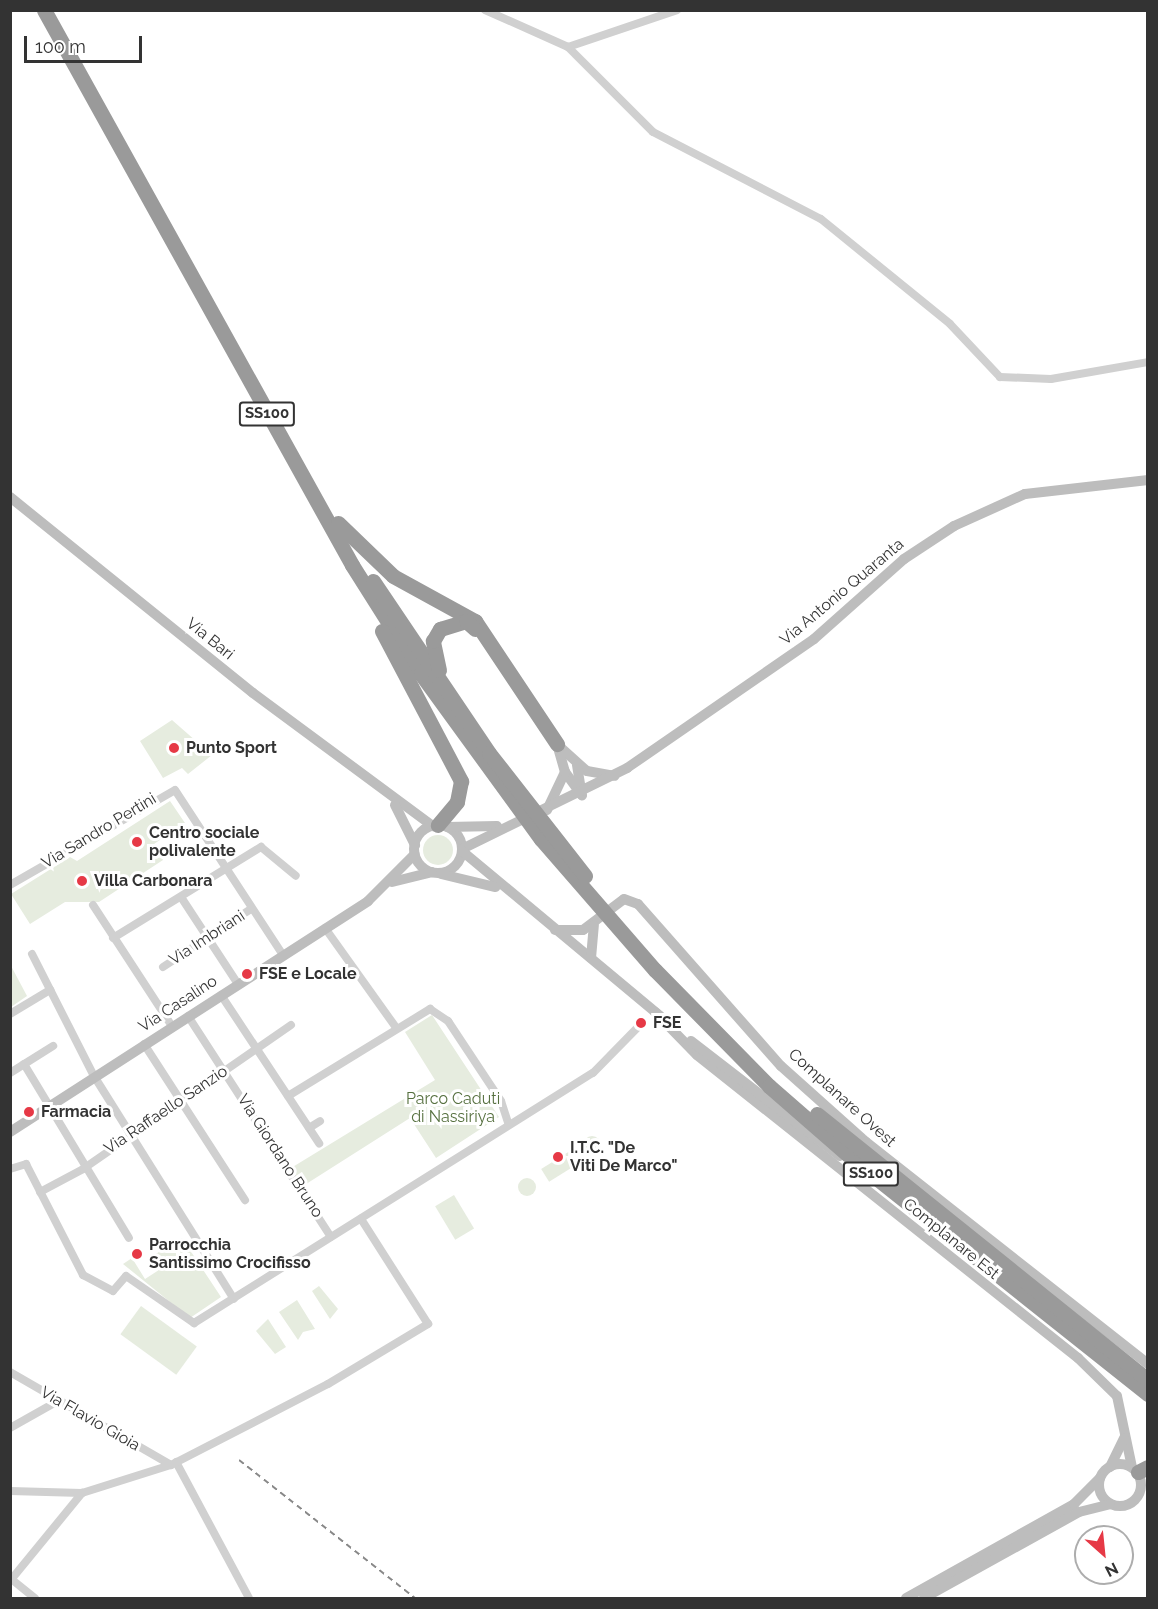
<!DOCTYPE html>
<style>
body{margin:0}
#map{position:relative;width:1158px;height:1609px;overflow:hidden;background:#fff;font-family:Raleway,sans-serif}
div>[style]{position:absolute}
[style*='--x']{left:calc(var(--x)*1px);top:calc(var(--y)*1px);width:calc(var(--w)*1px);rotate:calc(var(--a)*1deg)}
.green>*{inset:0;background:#e6ecdf;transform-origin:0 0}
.round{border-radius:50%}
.street>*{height:8px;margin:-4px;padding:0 4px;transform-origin:4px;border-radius:4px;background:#d0d0d0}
.secondary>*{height:10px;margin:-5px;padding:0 5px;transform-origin:5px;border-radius:5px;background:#bdbdbd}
.secondary>.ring{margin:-5px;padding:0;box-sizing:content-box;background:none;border:10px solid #bdbdbd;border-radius:50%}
.highway>*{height:15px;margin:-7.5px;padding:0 7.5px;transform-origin:7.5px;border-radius:7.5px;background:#9a9a9a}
.rail>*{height:2px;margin-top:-1px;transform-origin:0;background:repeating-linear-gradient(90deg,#888 0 6px,transparent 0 10.5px)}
.dots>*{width:16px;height:16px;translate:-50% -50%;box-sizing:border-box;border:3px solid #fff;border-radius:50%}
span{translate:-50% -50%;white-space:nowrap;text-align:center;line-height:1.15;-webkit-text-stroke:6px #fff;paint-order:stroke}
.shield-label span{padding:2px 4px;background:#fff;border:2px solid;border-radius:4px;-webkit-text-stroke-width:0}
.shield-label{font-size:15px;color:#333;font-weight:700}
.street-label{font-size:16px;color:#333}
.poi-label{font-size:16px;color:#333;font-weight:700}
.left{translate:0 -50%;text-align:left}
.park-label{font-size:16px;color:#56703f}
.frame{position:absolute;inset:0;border:12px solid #333;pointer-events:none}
.north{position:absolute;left:1074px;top:1525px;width:60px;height:60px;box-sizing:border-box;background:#fff;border:2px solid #adadad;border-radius:50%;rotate:153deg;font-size:16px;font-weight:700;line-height:24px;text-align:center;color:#333}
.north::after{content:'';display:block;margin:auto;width:21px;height:27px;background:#e63946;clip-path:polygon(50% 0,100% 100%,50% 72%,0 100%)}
.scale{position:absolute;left:24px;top:36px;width:118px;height:27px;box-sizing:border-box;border:3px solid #333;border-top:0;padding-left:8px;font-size:18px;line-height:21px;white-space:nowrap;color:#333;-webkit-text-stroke:4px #fff;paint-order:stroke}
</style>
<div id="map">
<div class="green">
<i style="clip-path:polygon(172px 720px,212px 755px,188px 774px,182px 768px,163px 778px,140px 741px)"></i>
<i style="clip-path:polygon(170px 801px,185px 823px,154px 844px,163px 860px,99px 902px,65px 902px,30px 924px,11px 894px,70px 857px,77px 861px)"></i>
<i class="round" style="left:423px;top:835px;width:30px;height:30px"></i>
<i style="clip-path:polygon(10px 964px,27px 996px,11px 1007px,10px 1007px)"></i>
<i style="clip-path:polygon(432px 1015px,499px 1117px,436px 1158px,410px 1118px,303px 1186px,291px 1168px,435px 1080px,405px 1032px)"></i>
<i class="round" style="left:583px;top:1136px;width:18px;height:18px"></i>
<i style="left:570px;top:1151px;width:15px;height:34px;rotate:58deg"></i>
<i class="round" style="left:518px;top:1178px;width:18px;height:18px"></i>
<i style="left:454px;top:1195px;width:39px;height:22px;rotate:59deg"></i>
<i style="clip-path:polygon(182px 1238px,221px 1297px,190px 1318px,123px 1264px,132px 1258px,145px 1279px,162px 1268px,154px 1255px)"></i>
<i style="clip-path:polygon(319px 1286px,338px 1309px,330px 1319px,312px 1291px)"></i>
<i style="clip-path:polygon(297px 1300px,315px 1329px,303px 1332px,298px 1340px,279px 1312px)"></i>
<i style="left:141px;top:1306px;width:69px;height:35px;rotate:36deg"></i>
<i style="clip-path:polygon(268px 1319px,286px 1347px,275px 1354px,256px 1331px)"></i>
</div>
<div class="street">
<i style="--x:485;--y:10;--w:91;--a:24"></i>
<i style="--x:568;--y:47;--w:120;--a:45"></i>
<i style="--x:653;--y:132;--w:189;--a:27.4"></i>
<i style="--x:821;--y:219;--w:166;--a:39.1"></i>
<i style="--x:950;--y:324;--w:73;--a:46.7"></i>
<i style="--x:1000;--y:377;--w:51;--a:2.2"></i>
<i style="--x:1051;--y:379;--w:98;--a:-9.9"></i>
<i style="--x:568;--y:47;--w:115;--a:-18.7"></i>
<i style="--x:10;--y:885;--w:190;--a:-29.9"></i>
<i style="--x:175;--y:790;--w:197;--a:56.8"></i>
<i style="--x:181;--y:897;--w:104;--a:56.8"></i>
<i style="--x:93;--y:905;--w:145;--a:56.9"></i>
<i style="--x:325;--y:928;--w:120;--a:54.5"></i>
<i style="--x:113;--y:938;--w:174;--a:-31.6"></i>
<i style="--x:261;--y:847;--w:45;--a:39.6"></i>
<i style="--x:32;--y:954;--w:137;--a:63.1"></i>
<i style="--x:94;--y:1076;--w:263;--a:57.9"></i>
<i style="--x:163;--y:967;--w:105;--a:-33.4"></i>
<i style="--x:221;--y:995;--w:178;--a:56.5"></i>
<i style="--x:10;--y:1014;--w:47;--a:-31"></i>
<i style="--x:188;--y:1016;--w:263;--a:57.1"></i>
<i style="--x:144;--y:1044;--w:186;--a:57.1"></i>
<i style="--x:24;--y:1064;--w:203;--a:58.9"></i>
<i style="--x:10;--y:1073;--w:51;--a:-32.1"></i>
<i style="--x:288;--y:1096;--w:167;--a:-31.5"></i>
<i style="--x:430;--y:1009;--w:22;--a:34"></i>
<i style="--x:448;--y:1021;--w:96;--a:56.5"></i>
<i style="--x:501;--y:1101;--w:23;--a:72"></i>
<i style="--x:309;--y:1128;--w:13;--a:-32"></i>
<i style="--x:10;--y:1169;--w:17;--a:-17"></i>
<i style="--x:26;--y:1164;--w:125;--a:62.8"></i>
<i style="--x:83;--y:1275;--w:34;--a:28"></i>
<i style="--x:113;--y:1291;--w:20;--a:-49"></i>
<i style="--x:126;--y:1276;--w:83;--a:34.7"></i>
<i style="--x:194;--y:1323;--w:471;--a:-32.1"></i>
<i style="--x:593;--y:1073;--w:66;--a:-45.6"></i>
<i style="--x:40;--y:1192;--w:49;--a:-28.1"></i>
<i style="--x:83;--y:1169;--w:253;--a:-34.7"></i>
<i style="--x:10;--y:1372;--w:186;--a:30"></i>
<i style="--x:10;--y:1428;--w:53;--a:-29.5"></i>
<i style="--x:176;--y:1462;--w:154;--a:61.8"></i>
<i style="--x:10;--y:1491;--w:72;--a:1.6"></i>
<i style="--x:82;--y:1493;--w:93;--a:-17.5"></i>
<i style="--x:171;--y:1465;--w:177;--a:-27.3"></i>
<i style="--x:328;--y:1384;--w:117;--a:-31"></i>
<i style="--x:428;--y:1324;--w:125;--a:-122.5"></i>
<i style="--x:10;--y:1578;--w:32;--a:39"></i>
<i style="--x:10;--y:1581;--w:114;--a:-50.7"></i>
</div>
<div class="secondary">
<i style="--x:10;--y:497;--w:312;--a:38.9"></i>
<i style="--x:253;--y:693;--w:224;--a:36.5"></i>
<i style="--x:560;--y:747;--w:36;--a:42"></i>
<i style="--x:587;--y:771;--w:28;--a:10"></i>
<i style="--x:577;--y:765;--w:30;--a:81"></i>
<i style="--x:565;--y:772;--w:29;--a:54"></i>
<i style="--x:395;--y:805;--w:45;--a:63.4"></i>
<i style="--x:547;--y:810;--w:42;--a:-64.7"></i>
<i style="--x:565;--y:772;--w:29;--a:-106"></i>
<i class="ring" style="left:414px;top:825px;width:38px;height:38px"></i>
<i style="--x:447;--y:827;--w:50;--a:-1.1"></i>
<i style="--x:462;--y:849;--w:184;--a:-26.1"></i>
<i style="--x:627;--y:768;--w:227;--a:-34.6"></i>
<i style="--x:814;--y:639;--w:120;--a:-41.6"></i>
<i style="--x:904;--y:559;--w:60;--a:-33.4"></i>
<i style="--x:954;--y:526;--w:78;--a:-24.3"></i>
<i style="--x:1025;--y:494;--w:124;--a:-6.5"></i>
<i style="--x:462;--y:851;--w:258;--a:39.8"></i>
<i style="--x:441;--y:874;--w:56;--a:13.5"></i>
<i style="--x:392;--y:882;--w:41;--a:-14"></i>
<i style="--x:555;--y:930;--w:28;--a:0"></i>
<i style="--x:583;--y:930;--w:51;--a:-37.1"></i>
<i style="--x:624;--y:899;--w:15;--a:20"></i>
<i style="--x:638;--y:904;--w:216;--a:48.6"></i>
<i style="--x:781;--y:1066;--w:114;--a:41.8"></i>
<i style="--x:866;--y:1142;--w:359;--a:38.2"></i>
<i style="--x:591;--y:958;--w:33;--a:-85"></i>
<i style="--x:655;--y:1012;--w:60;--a:45.7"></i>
<i style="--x:697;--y:1055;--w:487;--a:38.5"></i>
<i style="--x:1078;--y:1358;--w:54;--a:44.3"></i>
<i style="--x:1117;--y:1396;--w:73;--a:78.1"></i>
<i style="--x:691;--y:1041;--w:188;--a:37.7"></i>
<i style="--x:10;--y:1132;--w:426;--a:-32.8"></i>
<i style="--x:368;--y:901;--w:66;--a:-45"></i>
<i class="ring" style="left:1099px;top:1464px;width:32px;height:32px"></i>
<i style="--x:1110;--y:1467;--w:32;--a:-64"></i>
<i style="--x:906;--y:1598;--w:193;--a:-29.2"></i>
<i style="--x:1074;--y:1504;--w:37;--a:-45"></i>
<i style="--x:924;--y:1598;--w:177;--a:-29"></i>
<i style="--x:1079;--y:1512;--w:32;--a:-14"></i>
</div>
<div class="highway">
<i style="--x:44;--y:10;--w:635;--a:60.97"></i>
<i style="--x:352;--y:565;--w:129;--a:57.7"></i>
<i style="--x:421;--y:674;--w:204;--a:54"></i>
<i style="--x:541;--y:839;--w:174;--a:49"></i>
<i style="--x:655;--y:970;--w:163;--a:45.5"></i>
<i style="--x:769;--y:1086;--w:116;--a:41.1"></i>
<i style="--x:856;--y:1162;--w:373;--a:38.5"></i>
<i style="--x:338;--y:523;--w:76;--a:43.9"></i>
<i style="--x:393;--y:576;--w:94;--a:28.8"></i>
<i style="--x:475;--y:621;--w:148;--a:56.3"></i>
<i style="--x:373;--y:581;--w:207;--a:56"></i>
<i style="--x:489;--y:753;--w:156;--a:52"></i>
<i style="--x:382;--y:631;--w:170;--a:62.2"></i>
<i style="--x:461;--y:781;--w:21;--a:101"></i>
<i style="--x:457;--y:802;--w:30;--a:130"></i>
<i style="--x:439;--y:670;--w:30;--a:-102"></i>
<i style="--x:433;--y:641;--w:14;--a:-60"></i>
<i style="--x:440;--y:629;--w:27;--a:-17"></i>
<i style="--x:466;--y:621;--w:12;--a:42"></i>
<i style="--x:817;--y:1114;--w:425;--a:38.8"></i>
<i style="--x:1138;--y:1472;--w:11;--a:-27"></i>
</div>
<div class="rail">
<i style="--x:239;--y:1460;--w:224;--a:38.1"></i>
</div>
<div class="dots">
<i style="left:174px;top:748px;background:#e63946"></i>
<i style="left:137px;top:842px;background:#e63946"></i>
<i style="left:82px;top:881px;background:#e63946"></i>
<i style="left:247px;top:974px;background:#e63946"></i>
<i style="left:641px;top:1023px;background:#e63946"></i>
<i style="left:29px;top:1112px;background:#e63946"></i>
<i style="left:558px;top:1157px;background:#e63946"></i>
<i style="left:137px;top:1254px;background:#e63946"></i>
</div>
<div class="shield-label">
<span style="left:267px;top:414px">SS100</span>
<span style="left:871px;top:1174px">SS100</span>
</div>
<div class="street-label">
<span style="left:842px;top:592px;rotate:-40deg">Via Antonio Quaranta</span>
<span style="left:210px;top:639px;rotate:39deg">Via Bari</span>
<span style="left:99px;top:831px;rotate:-31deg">Via Sandro Pertini</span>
<span style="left:207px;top:938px;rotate:-33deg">Via Imbriani</span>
<span style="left:178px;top:1004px;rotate:-33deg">Via Casalino</span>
<span style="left:842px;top:1098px;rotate:42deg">Complanare Ovest</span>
<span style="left:166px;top:1110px;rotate:-34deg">Via Raffaello Sanzio</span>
<span style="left:280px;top:1156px;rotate:57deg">Via Giordano Bruno</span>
<span style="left:951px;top:1239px;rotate:39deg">Complanare Est</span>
<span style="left:90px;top:1419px;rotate:30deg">Via Flavio Gioia</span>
</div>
<div class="poi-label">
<span class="left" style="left:186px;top:748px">Punto Sport</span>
<span class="left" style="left:149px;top:842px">Centro sociale<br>polivalente</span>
<span class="left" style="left:94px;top:881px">Villa Carbonara</span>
<span class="left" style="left:259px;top:974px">FSE e Locale</span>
<span class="left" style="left:653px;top:1023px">FSE</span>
<span class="left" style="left:41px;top:1112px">Farmacia</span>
<span class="left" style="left:570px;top:1157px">I.T.C. "De<br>Viti De Marco"</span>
<span class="left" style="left:149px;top:1254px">Parrocchia<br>Santissimo Crocifisso</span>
</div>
<div class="park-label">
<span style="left:453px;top:1108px">Parco Caduti<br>di Nassiriya</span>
</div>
<div class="frame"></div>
<div class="north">N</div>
<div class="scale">100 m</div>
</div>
